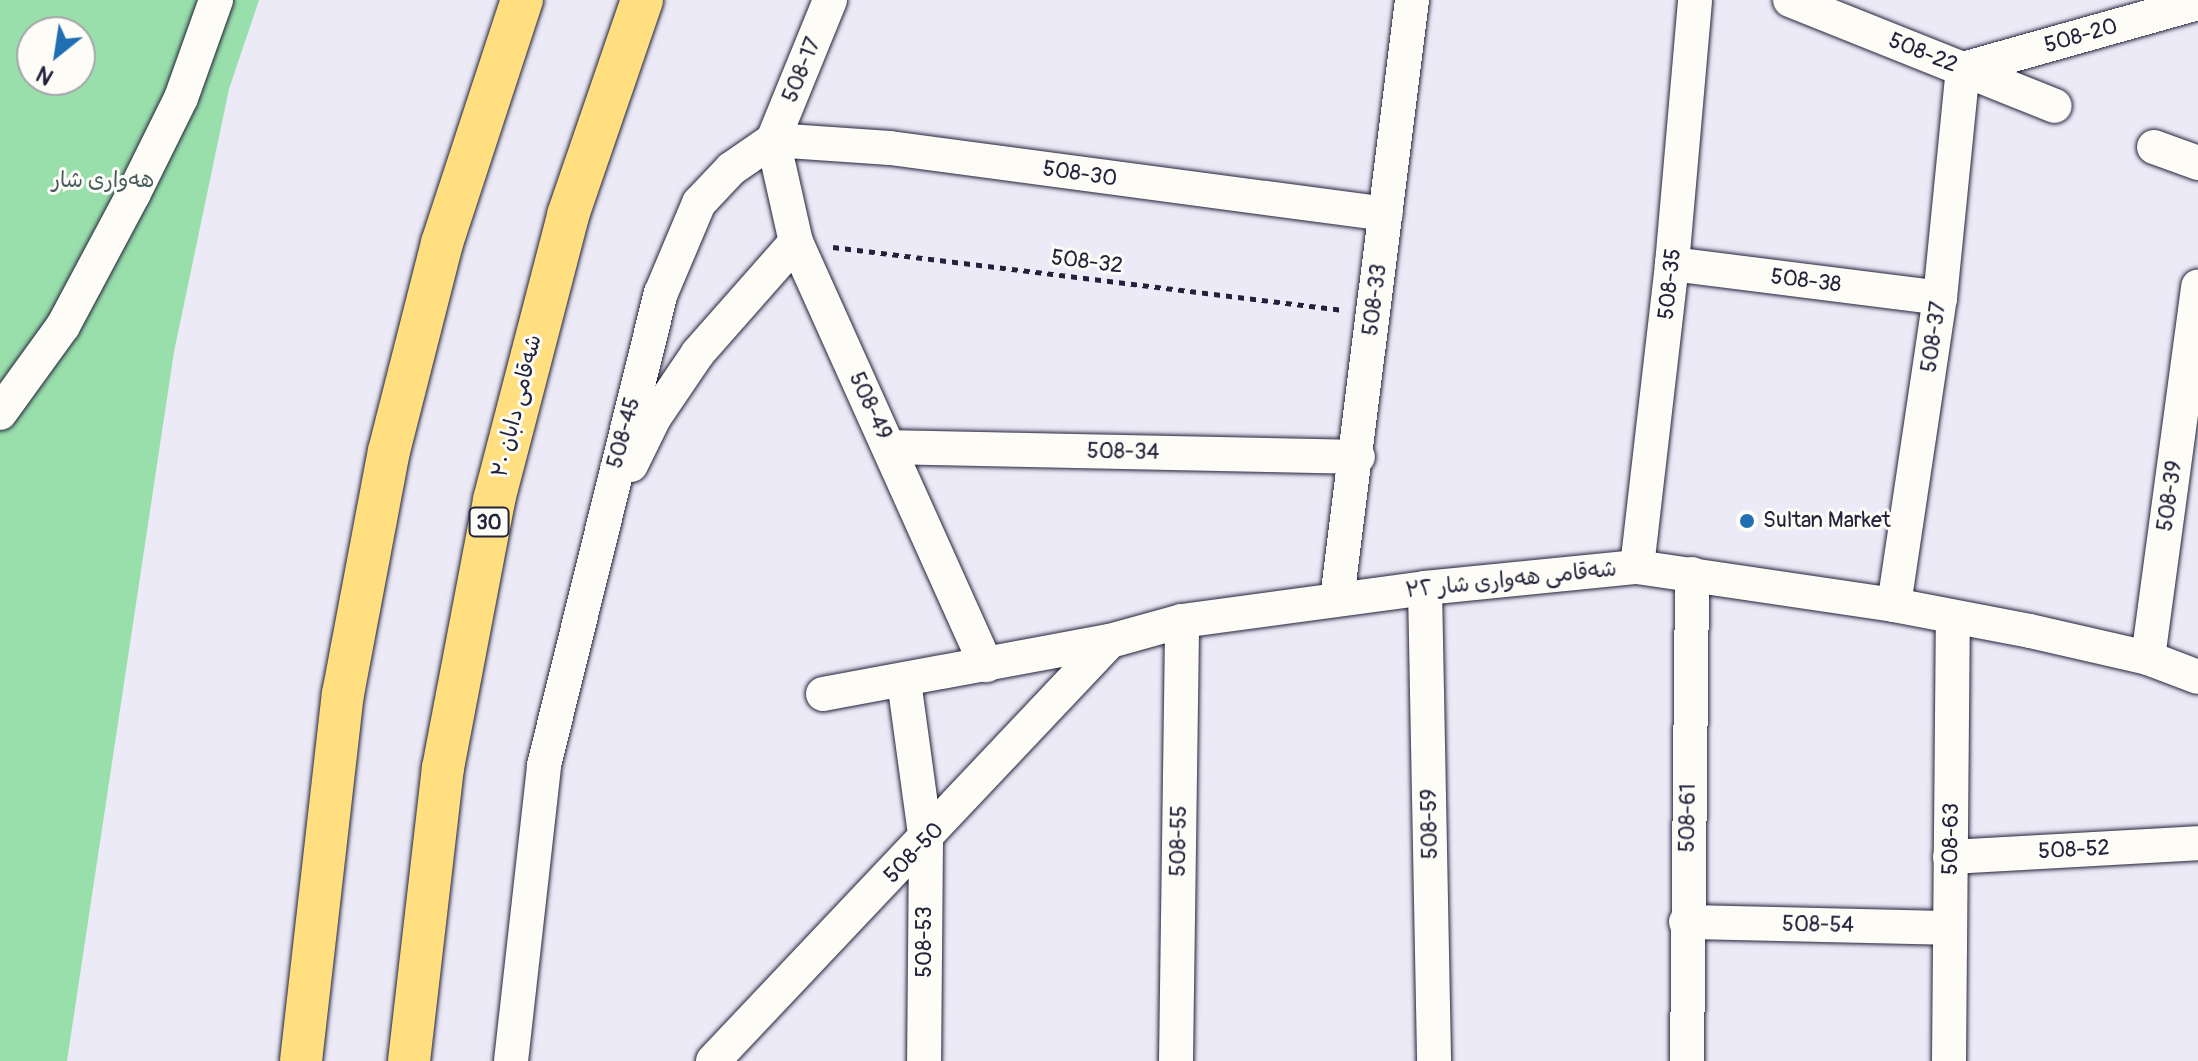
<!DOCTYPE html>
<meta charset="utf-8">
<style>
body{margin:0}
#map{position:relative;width:2198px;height:1061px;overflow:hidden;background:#eceaf6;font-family:Pangolin,"Playpen Sans Arabic",sans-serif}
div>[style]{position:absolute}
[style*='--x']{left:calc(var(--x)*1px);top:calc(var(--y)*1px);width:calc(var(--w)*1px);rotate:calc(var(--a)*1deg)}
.green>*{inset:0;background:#99dfac}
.path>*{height:5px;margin-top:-2.5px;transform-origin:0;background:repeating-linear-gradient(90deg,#22223b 0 6px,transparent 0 12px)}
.roads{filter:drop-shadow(0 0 2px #22223b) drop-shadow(0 0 2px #22223b)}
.minor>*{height:34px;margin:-17px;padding:0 17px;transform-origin:17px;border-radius:17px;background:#fdfcf7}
.major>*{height:42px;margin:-21px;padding:0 21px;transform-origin:21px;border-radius:21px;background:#ffdf80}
.dots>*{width:22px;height:22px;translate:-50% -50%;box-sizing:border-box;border:4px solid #fdfcf7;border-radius:50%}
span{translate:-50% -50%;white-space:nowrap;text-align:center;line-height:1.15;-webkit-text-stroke:6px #fdfcf7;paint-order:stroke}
.shield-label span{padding:2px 6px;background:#fdfcf7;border:2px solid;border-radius:6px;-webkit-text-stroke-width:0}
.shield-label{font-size:20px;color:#22223b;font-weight:700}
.street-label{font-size:22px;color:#22223b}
.park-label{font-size:22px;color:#465b5d}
.poi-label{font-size:22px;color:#22223b}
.left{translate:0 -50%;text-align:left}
.north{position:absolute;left:16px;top:16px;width:80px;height:80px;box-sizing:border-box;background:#fdfcf7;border:2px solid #a5a5ac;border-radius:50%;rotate:210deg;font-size:22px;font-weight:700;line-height:32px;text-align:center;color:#22223b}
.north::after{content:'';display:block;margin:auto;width:28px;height:36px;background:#1f6fb2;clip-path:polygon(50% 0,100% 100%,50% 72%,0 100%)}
</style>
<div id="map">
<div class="green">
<i style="clip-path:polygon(evenodd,0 0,259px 0,229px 89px,174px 352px,67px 1061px,0 1061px,0 0,32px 32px,80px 32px,80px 80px,32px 80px,32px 32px)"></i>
</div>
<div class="path">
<i style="--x:833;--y:247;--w:514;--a:7.04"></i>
</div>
<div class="roads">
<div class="minor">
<i style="--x:1790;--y:0;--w:285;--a:21.8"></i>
<i style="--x:773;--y:140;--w:117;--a:3.9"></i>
<i style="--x:890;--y:148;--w:500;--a:7.58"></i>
<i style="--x:773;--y:140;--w:105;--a:77.3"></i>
<i style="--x:796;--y:242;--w:464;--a:65.8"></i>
<i style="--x:773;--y:140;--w:151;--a:-67.8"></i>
<i style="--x:2154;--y:147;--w:47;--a:20"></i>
<i style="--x:1672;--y:264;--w:270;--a:7.2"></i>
<i style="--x:0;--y:413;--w:107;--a:-54.1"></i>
<i style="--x:63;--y:326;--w:149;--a:-61.9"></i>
<i style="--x:133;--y:195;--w:108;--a:-63.7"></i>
<i style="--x:181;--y:98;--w:104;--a:-70.3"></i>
<i style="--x:889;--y:447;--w:469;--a:1.2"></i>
<i style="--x:631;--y:465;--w:52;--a:-63.9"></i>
<i style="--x:654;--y:418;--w:78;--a:-55.9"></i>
<i style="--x:698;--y:353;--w:148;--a:-48.6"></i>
<i style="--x:1637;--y:567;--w:305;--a:-83.4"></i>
<i style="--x:1672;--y:264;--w:265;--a:-85"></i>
<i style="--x:1425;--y:588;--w:473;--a:88.9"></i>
<i style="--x:1337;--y:599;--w:604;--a:-82.86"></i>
<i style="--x:1894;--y:605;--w:310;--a:-81.5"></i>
<i style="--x:1940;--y:298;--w:230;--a:-84.3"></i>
<i style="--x:1963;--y:69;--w:244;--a:-15.7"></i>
<i style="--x:2148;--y:658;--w:375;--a:-82.3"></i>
<i style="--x:904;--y:681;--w:162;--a:82.2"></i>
<i style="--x:926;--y:841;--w:220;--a:90.5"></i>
<i style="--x:823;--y:694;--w:292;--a:-10.5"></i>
<i style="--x:1110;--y:641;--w:75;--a:-15.5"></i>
<i style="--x:1182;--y:621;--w:245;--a:-7.7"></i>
<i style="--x:1425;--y:588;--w:213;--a:-5.7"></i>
<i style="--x:1637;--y:567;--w:260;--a:8.4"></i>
<i style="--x:1894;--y:605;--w:138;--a:10.8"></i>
<i style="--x:2030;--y:631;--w:121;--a:12.9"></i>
<i style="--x:2148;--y:658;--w:53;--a:20.8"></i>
<i style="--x:1950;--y:857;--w:248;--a:-3.2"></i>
<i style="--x:1686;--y:922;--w:264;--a:1.3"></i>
<i style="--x:511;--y:1061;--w:298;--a:-83.6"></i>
<i style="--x:544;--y:765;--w:486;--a:-76.1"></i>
<i style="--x:661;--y:293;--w:98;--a:-67.1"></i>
<i style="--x:699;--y:203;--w:47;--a:-46.7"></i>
<i style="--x:731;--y:169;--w:51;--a:-34.6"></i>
<i style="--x:713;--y:1061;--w:578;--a:-46.61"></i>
<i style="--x:1176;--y:1061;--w:440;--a:-89.2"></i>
<i style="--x:1687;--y:1061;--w:487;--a:-89.4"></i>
<i style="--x:1949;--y:1061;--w:443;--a:-89.5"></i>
</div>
<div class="major">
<i style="--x:301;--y:1061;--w:369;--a:-83.5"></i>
<i style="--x:343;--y:694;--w:247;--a:-79.3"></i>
<i style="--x:389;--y:451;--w:215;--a:-75.7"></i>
<i style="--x:442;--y:243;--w:256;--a:-71.8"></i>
<i style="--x:409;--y:1061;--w:295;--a:-83.4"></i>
<i style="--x:443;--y:768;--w:273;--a:-79.2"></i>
<i style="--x:494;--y:500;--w:294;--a:-75.4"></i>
<i style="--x:568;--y:215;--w:227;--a:-71"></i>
</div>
</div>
<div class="dots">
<i style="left:1747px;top:521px;background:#1f6fb2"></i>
</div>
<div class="shield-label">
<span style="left:489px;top:522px">30</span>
</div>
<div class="street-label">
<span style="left:2081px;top:36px;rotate:-16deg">508-20</span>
<span style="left:1923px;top:53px;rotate:22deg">508-22</span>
<span style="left:802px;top:70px;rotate:-68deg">508-17</span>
<span style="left:1080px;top:174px;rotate:8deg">508-30</span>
<span style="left:1087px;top:262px;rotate:7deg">508-32</span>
<span style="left:1806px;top:281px;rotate:7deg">508-38</span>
<span style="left:1670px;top:284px;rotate:-84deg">508-35</span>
<span style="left:1375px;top:300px;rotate:-83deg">508-33</span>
<span style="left:1934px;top:337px;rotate:-82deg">508-37</span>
<span style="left:517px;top:406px;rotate:-76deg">شەقامی دابان ٣٠</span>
<span style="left:870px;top:406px;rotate:65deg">508-49</span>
<span style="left:624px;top:433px;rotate:-75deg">508-45</span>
<span style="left:1123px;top:452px;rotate:1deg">508-34</span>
<span style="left:2170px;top:496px;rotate:-82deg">508-39</span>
<span style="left:1511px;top:580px;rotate:-6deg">شەقامی هەواری شار ٣٢</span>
<span style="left:1688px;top:818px;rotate:-89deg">508-61</span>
<span style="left:1430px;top:824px;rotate:-91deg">508-59</span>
<span style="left:1951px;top:839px;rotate:-89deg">508-63</span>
<span style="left:1179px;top:841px;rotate:-89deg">508-55</span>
<span style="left:2074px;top:850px;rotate:-3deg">508-52</span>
<span style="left:914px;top:853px;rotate:-46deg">508-50</span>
<span style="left:1818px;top:925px;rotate:1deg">508-54</span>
<span style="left:925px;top:942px;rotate:-90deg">508-53</span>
</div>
<div class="park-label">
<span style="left:103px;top:181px">هەواری شار</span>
</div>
<div class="poi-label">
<span class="left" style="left:1763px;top:521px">Sultan Market</span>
</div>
<div class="north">N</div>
</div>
